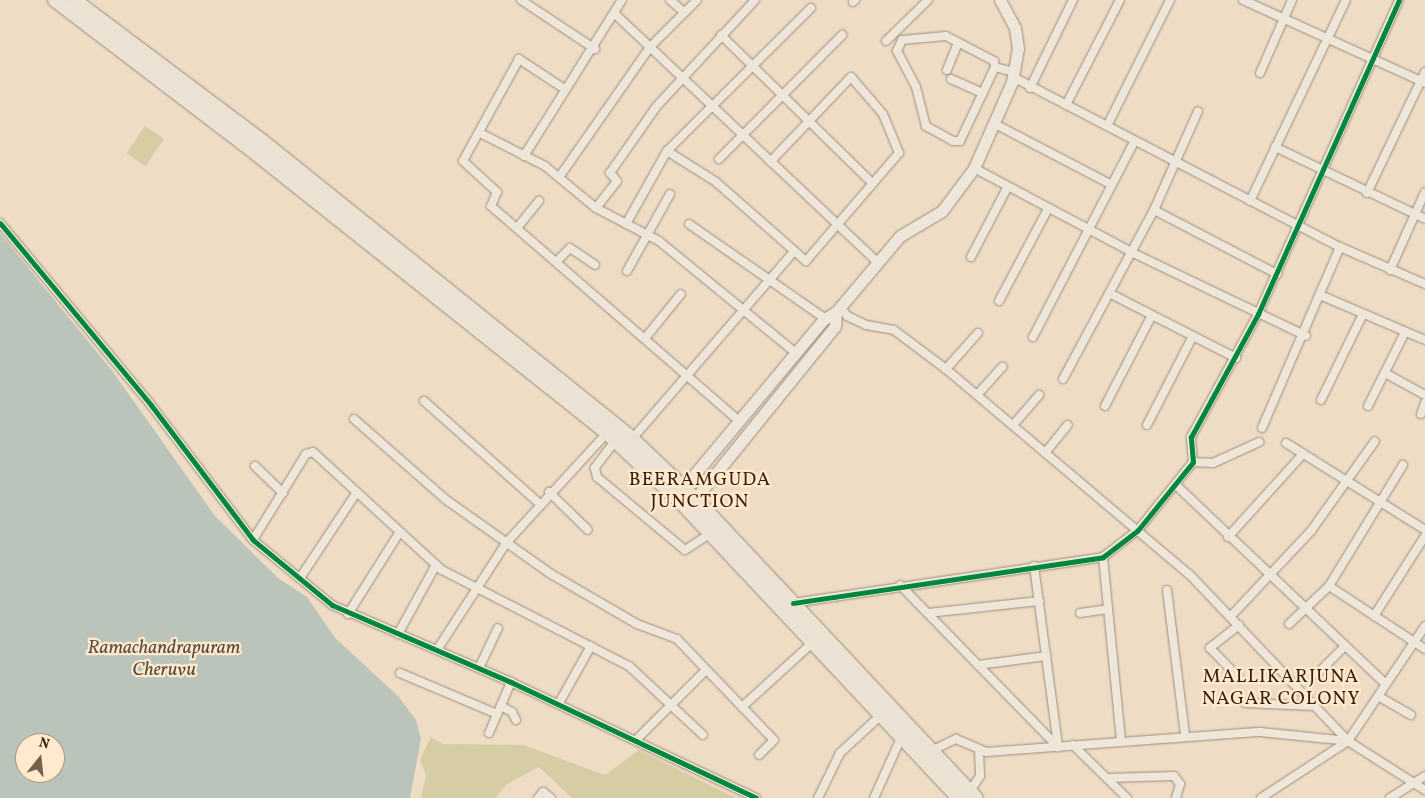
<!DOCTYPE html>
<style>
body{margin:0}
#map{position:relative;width:1425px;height:798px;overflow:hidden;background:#eedcc4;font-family:Vollkorn,serif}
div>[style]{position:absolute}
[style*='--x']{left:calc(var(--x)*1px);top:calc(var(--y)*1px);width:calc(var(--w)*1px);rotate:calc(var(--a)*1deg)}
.green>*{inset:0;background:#d7cda4;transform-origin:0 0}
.water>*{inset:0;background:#bac4ba}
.roads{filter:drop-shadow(0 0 1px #9c8e7f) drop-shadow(0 0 1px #9c8e7f)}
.street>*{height:8px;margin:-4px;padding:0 4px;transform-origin:4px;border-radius:4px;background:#efe6da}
.secondary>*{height:11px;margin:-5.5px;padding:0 5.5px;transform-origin:5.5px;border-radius:5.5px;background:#efe6da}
.highway>*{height:14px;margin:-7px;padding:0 7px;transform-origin:7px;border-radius:7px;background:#ece2d3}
.cycleway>*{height:5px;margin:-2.5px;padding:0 2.5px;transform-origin:2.5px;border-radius:2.5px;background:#00873e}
span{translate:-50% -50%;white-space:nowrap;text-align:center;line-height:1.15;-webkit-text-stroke:4.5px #ffeace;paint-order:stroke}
.neighbourhood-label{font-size:19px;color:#381b0d;letter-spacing:1px}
.water-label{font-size:19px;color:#584b40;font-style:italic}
.north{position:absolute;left:15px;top:733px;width:50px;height:50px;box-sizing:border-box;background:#ffeace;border:1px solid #af9781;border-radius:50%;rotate:16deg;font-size:14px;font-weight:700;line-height:20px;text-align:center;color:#381b0d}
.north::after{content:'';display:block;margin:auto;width:18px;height:22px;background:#785f4d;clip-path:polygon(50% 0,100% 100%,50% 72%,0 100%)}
</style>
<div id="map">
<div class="green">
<i style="left:145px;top:126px;width:23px;height:33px;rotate:34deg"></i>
<i style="clip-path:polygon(431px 737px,443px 744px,523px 745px,605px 775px,639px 750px,736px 798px,572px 798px,539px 767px,507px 784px,495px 798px,421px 798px,426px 776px,420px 760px)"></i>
</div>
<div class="water">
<i style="clip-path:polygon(evenodd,0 233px,113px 372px,215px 516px,278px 578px,307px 597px,335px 638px,398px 696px,416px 720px,421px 739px,410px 798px,0 798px,0 233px,25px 743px,55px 743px,55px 773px,25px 773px,25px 743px)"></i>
</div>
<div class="roads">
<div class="street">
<i style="--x:521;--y:0;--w:89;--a:33.5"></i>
<i style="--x:670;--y:0;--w:18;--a:41"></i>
<i style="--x:1243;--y:0;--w:200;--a:24.5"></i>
<i style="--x:853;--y:2;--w:3;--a:-45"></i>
<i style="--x:614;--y:13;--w:364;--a:43.4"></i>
<i style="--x:721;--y:35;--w:211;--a:44.4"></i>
<i style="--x:886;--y:41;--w:59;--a:-44.3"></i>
<i style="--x:995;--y:67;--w:82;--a:115.3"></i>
<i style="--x:960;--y:141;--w:7;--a:180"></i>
<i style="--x:953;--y:141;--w:31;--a:-151"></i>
<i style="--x:926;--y:126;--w:40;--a:-104.4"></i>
<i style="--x:916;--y:87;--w:41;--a:-117.8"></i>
<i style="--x:897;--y:51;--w:12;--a:-66"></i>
<i style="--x:902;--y:40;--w:44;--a:-5.2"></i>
<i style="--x:946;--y:36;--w:54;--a:27.5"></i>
<i style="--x:994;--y:61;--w:6;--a:81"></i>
<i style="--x:995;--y:67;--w:20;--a:15"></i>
<i style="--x:947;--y:70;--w:29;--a:-68"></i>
<i style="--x:1260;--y:73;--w:80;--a:-66.3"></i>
<i style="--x:1013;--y:77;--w:369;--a:27.5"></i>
<i style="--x:1340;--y:247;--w:93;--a:23.5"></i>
<i style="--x:951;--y:79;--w:35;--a:24"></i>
<i style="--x:563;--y:88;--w:53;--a:-146.6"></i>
<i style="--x:519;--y:59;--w:116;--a:118.8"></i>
<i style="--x:463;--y:161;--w:46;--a:42.4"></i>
<i style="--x:497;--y:192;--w:15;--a:113"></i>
<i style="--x:491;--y:206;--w:328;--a:40.9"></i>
<i style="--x:1030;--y:88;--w:98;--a:-64"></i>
<i style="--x:1066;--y:105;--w:118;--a:-62.8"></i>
<i style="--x:995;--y:124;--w:132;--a:27.5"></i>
<i style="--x:1107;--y:126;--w:141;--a:-63.4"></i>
<i style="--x:480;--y:133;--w:73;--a:26.9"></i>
<i style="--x:545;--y:166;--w:66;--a:39.5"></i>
<i style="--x:596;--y:208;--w:71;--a:27.6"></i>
<i style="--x:659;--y:241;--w:177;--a:39.3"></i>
<i style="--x:1275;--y:147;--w:166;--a:25.6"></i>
<i style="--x:667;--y:151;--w:203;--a:-44.8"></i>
<i style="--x:524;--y:156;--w:184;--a:-57.9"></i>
<i style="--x:719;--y:159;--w:175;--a:-45.2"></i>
<i style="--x:974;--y:168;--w:178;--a:28.1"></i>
<i style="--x:1131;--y:252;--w:194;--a:25.6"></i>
<i style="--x:560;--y:176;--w:157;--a:-55.1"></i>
<i style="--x:650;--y:47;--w:66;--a:-45"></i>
<i style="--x:1367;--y:193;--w:134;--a:-64.4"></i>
<i style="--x:1250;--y:201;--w:223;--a:-64.5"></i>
<i style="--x:596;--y:208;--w:34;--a:-52"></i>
<i style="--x:617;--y:181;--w:11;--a:-131"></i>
<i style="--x:610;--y:173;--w:80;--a:-55.1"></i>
<i style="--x:656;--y:107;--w:146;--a:-47.2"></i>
<i style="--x:1154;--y:210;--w:139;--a:27.5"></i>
<i style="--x:0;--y:223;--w:236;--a:50.3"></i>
<i style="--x:151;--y:405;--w:169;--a:52.9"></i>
<i style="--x:253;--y:540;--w:102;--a:39.4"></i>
<i style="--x:332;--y:605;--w:195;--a:23.3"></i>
<i style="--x:511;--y:682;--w:271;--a:25.3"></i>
<i style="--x:626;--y:224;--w:84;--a:-60.7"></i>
<i style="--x:667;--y:151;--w:58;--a:32.3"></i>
<i style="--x:716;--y:182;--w:120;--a:41.3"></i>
<i style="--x:806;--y:261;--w:143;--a:-49.3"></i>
<i style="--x:899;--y:153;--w:42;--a:-112.3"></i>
<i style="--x:883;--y:114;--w:49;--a:-130.9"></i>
<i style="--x:851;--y:77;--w:117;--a:133.6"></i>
<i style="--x:689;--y:224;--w:168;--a:34.8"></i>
<i style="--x:517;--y:228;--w:35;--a:-51"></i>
<i style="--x:971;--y:257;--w:78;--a:-62.4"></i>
<i style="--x:557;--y:261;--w:18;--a:-45"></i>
<i style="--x:570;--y:248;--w:30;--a:34"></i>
<i style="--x:1390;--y:270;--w:85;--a:-65.8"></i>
<i style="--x:627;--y:271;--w:88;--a:-60.8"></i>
<i style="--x:1109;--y:293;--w:143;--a:27.1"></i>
<i style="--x:1320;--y:295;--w:114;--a:23.2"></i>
<i style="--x:999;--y:301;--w:104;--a:-62"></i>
<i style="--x:840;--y:306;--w:12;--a:55"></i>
<i style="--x:847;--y:316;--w:21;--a:25"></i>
<i style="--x:866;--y:325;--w:28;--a:10"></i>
<i style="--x:894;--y:330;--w:65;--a:36.9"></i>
<i style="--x:946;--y:369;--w:318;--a:40.2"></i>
<i style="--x:1189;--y:574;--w:231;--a:46.4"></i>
<i style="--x:1348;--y:741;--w:91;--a:32.5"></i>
<i style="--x:646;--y:337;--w:55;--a:-50.9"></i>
<i style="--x:1033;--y:337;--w:220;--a:-62.6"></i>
<i style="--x:946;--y:369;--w:48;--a:-48.4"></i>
<i style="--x:1385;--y:373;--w:46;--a:28.8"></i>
<i style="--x:1063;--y:379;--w:192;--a:-61.7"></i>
<i style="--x:1154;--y:210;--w:108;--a:-66"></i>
<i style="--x:977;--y:395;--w:38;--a:-48"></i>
<i style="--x:1321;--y:400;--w:96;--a:-64"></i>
<i style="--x:424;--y:401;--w:154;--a:41.6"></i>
<i style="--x:1105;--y:406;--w:102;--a:-62.7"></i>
<i style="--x:1368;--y:406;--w:83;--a:-63.4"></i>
<i style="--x:1421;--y:414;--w:12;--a:-70"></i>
<i style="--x:354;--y:419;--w:121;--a:41.3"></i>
<i style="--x:445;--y:499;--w:130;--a:35.3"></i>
<i style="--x:551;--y:574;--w:99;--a:30.2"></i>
<i style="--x:637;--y:624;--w:43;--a:20.6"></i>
<i style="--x:677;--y:639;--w:140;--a:46.2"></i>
<i style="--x:774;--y:740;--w:21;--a:135"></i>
<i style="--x:1013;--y:425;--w:40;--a:-49"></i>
<i style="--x:1147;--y:425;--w:100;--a:-62.7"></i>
<i style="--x:1262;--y:428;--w:197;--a:-66.7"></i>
<i style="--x:632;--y:439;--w:248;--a:-49.2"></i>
<i style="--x:615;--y:441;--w:34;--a:127"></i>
<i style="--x:595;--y:468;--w:9;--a:77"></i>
<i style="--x:597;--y:477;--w:114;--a:39.7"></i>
<i style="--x:685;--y:550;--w:30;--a:-33"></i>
<i style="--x:1286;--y:443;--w:164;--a:32"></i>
<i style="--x:1045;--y:453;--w:36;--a:-51"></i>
<i style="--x:1193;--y:462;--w:20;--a:3"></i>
<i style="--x:1213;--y:463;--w:51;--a:-24.5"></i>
<i style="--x:255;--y:466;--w:39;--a:44"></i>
<i style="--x:1177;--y:486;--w:288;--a:43.5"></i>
<i style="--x:549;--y:492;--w:54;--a:44.3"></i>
<i style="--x:1228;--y:537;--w:112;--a:-47.9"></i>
<i style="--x:253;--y:540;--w:101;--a:-58.4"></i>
<i style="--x:306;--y:454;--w:7;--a:-16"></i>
<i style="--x:313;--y:452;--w:175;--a:42.5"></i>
<i style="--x:442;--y:570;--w:210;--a:27.2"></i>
<i style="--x:629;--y:666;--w:101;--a:43"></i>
<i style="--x:1103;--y:557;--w:186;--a:84.4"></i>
<i style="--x:1034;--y:566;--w:183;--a:82.4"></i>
<i style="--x:300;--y:578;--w:103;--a:-56.5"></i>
<i style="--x:900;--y:585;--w:226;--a:45.7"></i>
<i style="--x:1329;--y:586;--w:115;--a:33.3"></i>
<i style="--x:1167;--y:590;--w:145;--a:82.9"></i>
<i style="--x:793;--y:603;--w:313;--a:-8.4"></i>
<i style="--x:1103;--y:557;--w:44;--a:-37.6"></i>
<i style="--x:1138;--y:530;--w:87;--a:-51"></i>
<i style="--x:1193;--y:462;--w:25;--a:-95"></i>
<i style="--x:1191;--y:437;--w:140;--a:-61.4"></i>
<i style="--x:1258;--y:314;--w:344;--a:-65.8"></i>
<i style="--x:928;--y:613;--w:112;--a:-6.2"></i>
<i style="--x:1080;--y:613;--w:28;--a:-8"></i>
<i style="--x:348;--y:614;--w:96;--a:-57.8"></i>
<i style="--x:1231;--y:616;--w:117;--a:-46.7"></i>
<i style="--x:1311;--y:531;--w:110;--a:-54.6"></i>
<i style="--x:1374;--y:616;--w:95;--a:-57.5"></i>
<i style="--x:1289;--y:624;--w:55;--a:-43.5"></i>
<i style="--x:1329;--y:586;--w:142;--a:-58.6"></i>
<i style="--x:1239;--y:625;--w:37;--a:142"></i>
<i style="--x:1210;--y:648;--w:43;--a:45.9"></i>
<i style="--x:398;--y:634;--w:79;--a:-61.2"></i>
<i style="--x:437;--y:650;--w:129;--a:-57.1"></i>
<i style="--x:507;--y:542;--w:148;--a:-47.5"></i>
<i style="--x:978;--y:665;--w:69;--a:-7.5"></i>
<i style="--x:479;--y:668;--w:44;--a:-64.6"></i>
<i style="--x:400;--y:673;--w:105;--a:22.9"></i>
<i style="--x:1317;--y:674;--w:40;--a:-45"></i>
<i style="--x:1378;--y:696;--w:38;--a:30"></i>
<i style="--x:559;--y:703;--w:65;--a:-60.7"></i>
<i style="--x:1245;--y:703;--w:69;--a:2.5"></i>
<i style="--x:501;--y:706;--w:13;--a:29"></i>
<i style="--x:512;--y:712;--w:9;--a:63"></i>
<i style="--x:742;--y:707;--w:95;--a:-42.4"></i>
<i style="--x:489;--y:733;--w:56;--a:-66.7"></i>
<i style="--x:637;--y:739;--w:96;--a:-45"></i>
<i style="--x:1073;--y:745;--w:76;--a:44.5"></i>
<i style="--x:931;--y:751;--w:28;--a:-26"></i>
<i style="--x:956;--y:739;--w:33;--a:23"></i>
<i style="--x:986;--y:752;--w:275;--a:-4.2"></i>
<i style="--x:1260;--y:732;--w:88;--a:5.8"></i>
<i style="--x:1107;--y:778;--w:67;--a:-1.7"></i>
<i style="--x:1174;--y:776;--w:10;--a:53"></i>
<i style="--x:1180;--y:784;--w:15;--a:106"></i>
<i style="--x:970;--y:791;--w:18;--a:-56"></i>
<i style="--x:980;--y:776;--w:25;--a:-92"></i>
<i style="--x:538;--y:798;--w:8;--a:-50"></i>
<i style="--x:543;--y:792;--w:10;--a:37"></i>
<i style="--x:818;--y:798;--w:50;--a:-63.9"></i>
<i style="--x:840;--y:753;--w:56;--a:-42.8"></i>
<i style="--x:874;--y:798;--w:66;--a:-65.8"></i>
<i style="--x:1261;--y:798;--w:104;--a:-33.2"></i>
<i style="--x:1348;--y:741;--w:138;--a:-56.2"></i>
<i style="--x:1390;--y:798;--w:41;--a:-32.2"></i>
</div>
<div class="secondary">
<i style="--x:683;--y:488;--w:220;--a:-50.2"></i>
<i style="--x:824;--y:319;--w:14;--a:-30"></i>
<i style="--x:836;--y:312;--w:99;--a:-49.9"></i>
<i style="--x:900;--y:236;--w:49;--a:-30.8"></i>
<i style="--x:942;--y:211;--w:54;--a:-53.3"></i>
<i style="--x:974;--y:168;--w:94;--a:-66.2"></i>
<i style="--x:1012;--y:82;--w:34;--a:-80"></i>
<i style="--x:1018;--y:49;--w:21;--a:-98"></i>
<i style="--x:1015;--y:28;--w:32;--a:-118"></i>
<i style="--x:695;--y:499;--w:223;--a:-51"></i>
<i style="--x:835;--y:326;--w:14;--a:-86"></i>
</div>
<div class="highway">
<i style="--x:55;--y:0;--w:249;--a:37.3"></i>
<i style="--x:253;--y:151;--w:453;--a:38.5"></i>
<i style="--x:607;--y:433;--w:100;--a:43"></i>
<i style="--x:680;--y:501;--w:407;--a:46.8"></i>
<i style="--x:74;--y:0;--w:235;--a:36.9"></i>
<i style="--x:262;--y:141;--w:475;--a:38.8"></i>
<i style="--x:632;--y:439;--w:87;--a:43.6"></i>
<i style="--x:695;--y:499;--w:410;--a:46.8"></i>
</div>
</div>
<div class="cycleway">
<i style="--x:0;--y:223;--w:236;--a:50.3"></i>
<i style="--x:151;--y:405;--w:169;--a:52.9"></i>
<i style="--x:253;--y:540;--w:102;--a:39.4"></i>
<i style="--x:332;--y:605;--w:195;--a:23.3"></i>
<i style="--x:511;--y:682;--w:271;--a:25.3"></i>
<i style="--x:793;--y:603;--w:313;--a:-8.4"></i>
<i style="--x:1103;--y:557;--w:44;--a:-37.6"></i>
<i style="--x:1138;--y:530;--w:87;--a:-51"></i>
<i style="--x:1193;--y:462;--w:25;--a:-95"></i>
<i style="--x:1191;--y:437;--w:140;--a:-61.4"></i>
<i style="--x:1258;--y:314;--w:344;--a:-65.8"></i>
</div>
<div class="neighbourhood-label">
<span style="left:700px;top:492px">BEERAMGUDA<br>JUNCTION</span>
<span style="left:1281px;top:689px">MALLIKARJUNA<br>NAGAR COLONY</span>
</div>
<div class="water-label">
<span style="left:164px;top:660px">Ramachandrapuram<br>Cheruvu</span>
</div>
<div class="north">N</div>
</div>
